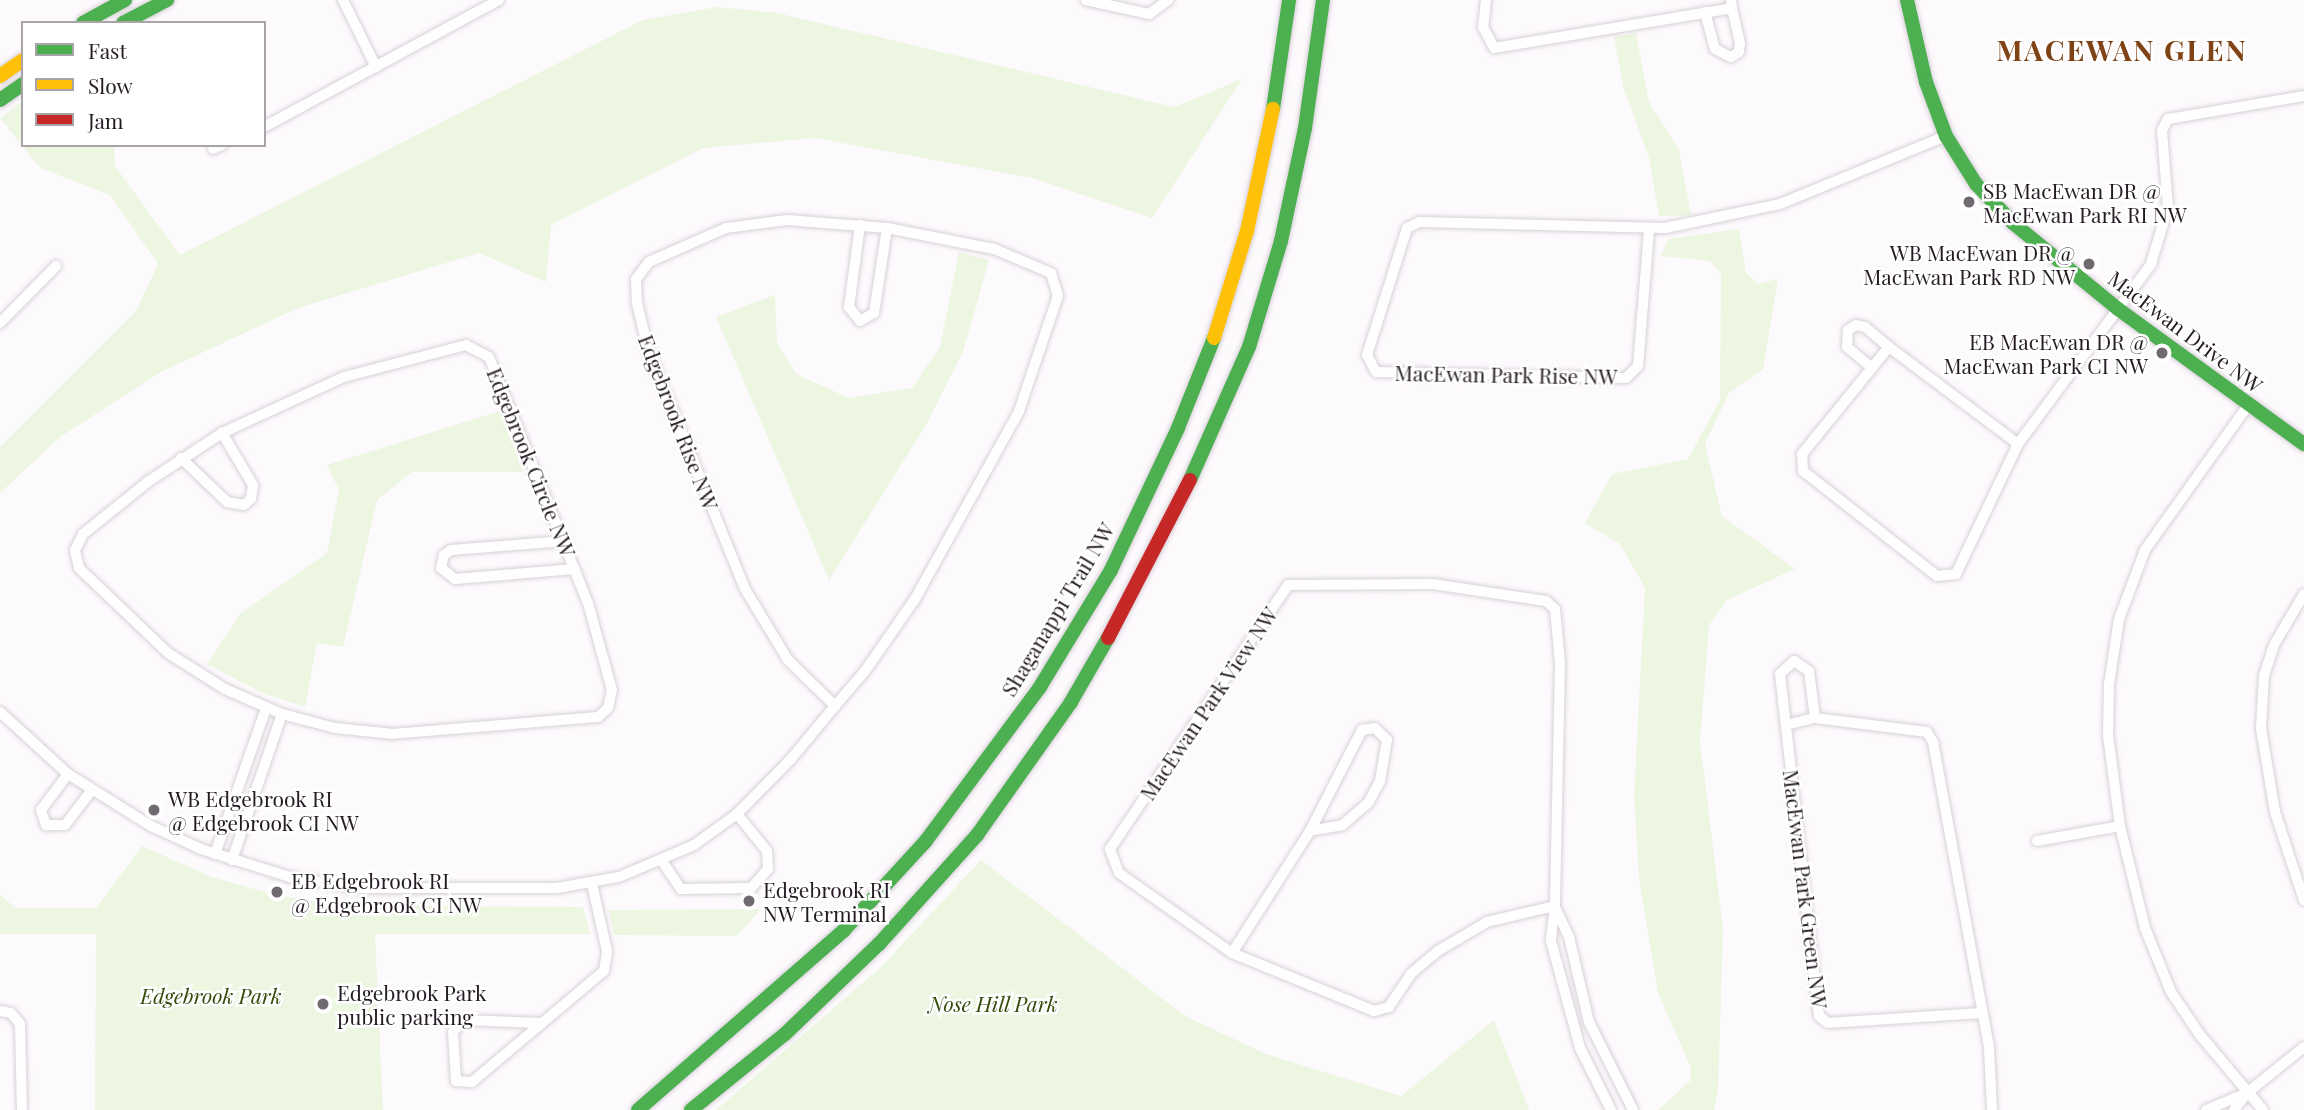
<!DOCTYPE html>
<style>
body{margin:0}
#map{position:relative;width:2304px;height:1110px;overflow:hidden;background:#fdfafd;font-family:"Playfair Display",serif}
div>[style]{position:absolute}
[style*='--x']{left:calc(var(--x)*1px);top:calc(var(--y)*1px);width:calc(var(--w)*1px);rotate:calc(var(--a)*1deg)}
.green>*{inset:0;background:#ecf6e1}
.roads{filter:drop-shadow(0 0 2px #d8d1d8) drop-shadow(0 0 2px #d8d1d8)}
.street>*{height:10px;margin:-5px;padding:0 5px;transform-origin:5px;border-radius:5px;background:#fffeff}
.fast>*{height:14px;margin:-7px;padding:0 7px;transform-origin:7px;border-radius:7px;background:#4caf50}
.slow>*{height:14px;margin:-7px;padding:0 7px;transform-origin:7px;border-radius:7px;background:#ffc107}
.jam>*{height:14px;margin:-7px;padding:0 7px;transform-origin:7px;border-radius:7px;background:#c62828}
.dots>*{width:19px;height:19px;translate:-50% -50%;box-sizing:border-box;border:4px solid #fff;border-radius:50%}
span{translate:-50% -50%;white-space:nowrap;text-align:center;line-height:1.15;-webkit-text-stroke:5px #fff;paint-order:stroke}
.poi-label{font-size:21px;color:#251b24}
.left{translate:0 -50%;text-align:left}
.right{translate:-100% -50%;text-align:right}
.street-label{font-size:21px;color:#251b24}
.park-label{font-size:21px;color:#324b0a;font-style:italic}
.district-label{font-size:28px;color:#7f4316;font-weight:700;letter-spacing:2px}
.legend{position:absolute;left:21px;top:21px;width:245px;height:126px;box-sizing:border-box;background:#fff;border:2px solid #a8a4a7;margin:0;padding:9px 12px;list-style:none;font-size:21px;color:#251b24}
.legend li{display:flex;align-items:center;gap:14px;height:35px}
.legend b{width:35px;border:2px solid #a8a4a7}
</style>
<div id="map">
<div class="green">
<i style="clip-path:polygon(717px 7px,777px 13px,1174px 107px,1242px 79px,1152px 218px,1032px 178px,815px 138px,703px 148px,551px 225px,546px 282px,479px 253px,298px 308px,161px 372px,60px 437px,0 493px,0 447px,136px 311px,158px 264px,110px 195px,40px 168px,0 118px,23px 101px,23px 145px,114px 145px,115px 166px,180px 255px,643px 20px)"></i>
<i style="clip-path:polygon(1636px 33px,1649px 102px,1679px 150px,1691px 215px,1659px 216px,1649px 158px,1623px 86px,1614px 37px)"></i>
<i style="clip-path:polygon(1739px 229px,1746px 273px,1758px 284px,1778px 279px,1763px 369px,1729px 393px,1705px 444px,1722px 516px,1795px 569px,1727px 600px,1709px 625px,1700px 742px,1723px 928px,1718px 1092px,1714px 1110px,1658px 1110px,1690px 1081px,1691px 1068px,1658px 993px,1639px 879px,1634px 795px,1645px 588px,1620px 544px,1585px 523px,1612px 474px,1688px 459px,1720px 400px,1721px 274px,1710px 261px,1661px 256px,1668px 239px)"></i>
<i style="clip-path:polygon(959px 252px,989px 260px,963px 352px,926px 425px,829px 580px,716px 317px,775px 295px,777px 342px,796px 374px,849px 398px,912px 388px,940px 347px)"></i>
<i style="clip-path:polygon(500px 411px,523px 472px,412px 472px,377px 500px,343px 647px,317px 643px,305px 707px,262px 693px,207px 664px,241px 613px,327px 553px,339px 490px,327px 465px)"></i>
<i style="clip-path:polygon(142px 846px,212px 877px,276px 895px,338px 905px,583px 907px,590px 934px,375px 934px,383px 1110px,95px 1110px,96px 934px,0 934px,0 894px,15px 908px,96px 908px)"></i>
<i style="clip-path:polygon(981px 860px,1185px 1016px,1266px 1054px,1401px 1096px,1494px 1020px,1529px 1110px,716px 1110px,881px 967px)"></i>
<i style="clip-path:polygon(761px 909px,737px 936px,614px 935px,609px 910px)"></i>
</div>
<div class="roads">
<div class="street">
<i style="--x:343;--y:0;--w:75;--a:63.8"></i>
<i style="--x:1086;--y:0;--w:65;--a:12.5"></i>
<i style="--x:1149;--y:14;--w:24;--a:-36"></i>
<i style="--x:1486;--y:0;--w:27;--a:96"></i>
<i style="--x:1483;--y:27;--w:24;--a:62"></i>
<i style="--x:1494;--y:48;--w:241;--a:-9.5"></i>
<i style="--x:1732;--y:8;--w:8;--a:-97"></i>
<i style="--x:1705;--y:12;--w:38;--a:75"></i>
<i style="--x:1715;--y:49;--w:18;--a:27"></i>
<i style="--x:1731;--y:57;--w:9;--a:-32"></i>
<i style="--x:1739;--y:52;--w:9;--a:-84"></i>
<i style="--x:1740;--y:43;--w:36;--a:-103"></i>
<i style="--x:264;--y:127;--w:267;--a:-28.4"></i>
<i style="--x:213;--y:149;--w:10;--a:-24"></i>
<i style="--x:860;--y:225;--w:83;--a:97.6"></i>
<i style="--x:849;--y:307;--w:18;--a:52"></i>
<i style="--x:860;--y:321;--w:16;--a:-30"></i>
<i style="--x:874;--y:313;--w:86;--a:-81.3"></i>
<i style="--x:1649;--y:230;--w:136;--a:94.6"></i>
<i style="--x:1638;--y:366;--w:17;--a:135"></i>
<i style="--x:1626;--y:378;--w:250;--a:-178.6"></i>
<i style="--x:1376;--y:372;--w:19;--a:-118"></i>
<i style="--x:1367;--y:355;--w:133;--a:-72.5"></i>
<i style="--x:1407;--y:228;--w:14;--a:-25"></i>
<i style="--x:1420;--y:222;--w:245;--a:1.4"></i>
<i style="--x:1665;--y:228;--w:117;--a:-11.8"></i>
<i style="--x:1780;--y:204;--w:179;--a:-22.3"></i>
<i style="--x:0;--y:323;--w:80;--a:-45.5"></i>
<i style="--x:466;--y:345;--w:26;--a:28"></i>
<i style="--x:489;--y:357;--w:265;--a:68.1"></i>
<i style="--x:588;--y:603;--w:90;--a:74.6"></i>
<i style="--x:612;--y:690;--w:18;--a:103"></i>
<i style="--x:608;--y:708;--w:13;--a:138"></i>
<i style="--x:598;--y:717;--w:206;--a:175.3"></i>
<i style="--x:393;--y:734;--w:58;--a:-174.1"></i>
<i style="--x:335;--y:728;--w:55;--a:-165.2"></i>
<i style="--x:282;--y:714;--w:62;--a:-156.3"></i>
<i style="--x:225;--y:689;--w:67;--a:-147.7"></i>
<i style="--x:168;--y:653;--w:123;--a:-136.3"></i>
<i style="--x:79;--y:568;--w:18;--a:-103"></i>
<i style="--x:75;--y:550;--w:18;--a:-63"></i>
<i style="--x:83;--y:534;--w:85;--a:-38.8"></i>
<i style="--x:149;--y:481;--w:87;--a:-33.3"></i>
<i style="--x:222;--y:433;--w:134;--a:-24.7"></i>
<i style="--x:344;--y:377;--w:126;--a:-14.7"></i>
<i style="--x:1889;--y:347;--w:161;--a:36.9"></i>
<i style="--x:2018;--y:444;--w:144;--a:115.5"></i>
<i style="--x:1956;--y:574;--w:19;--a:174"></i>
<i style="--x:1937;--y:576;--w:170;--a:-141.9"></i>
<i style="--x:1803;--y:471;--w:17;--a:-93"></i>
<i style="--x:1802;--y:454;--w:138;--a:-50.9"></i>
<i style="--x:1872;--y:368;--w:33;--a:-140"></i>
<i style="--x:1847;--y:347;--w:17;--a:-87"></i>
<i style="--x:1848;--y:330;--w:9;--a:-32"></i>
<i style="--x:1856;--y:325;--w:9;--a:13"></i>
<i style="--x:1865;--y:327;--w:31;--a:40"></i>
<i style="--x:2249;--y:404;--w:179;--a:125.5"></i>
<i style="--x:2145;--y:550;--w:74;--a:110.6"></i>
<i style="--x:2119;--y:619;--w:66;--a:98.7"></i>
<i style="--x:2109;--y:684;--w:51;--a:91.1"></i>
<i style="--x:2108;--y:735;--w:92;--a:82.5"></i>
<i style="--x:2120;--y:826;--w:105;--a:76.2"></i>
<i style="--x:2145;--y:928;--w:69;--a:67.9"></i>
<i style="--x:2171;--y:992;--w:52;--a:56"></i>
<i style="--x:2200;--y:1035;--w:98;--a:50"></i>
<i style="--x:2018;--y:444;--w:224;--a:-53.5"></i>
<i style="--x:2151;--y:264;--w:59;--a:-73.4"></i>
<i style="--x:2168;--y:207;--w:77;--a:-94.5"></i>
<i style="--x:2162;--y:130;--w:13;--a:-61"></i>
<i style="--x:2168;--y:119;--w:138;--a:-9.6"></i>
<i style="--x:181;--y:458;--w:64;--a:43.7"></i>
<i style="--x:227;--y:502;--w:17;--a:10"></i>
<i style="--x:244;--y:505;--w:9;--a:-41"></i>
<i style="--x:251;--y:499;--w:14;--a:-82"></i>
<i style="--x:253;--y:485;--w:61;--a:-120.8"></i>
<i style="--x:564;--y:541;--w:113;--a:175.4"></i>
<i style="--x:451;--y:550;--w:9;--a:144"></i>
<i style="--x:444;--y:555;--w:13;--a:103"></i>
<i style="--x:441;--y:568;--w:18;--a:38"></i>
<i style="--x:455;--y:579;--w:120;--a:-4.8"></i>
<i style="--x:2304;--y:594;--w:59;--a:120.5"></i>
<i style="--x:2274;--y:645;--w:33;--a:108"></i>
<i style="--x:2264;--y:676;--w:52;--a:93.3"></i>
<i style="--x:2261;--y:728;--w:85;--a:80.5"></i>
<i style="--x:2275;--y:812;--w:93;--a:71.8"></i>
<i style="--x:0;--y:712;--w:92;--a:42.4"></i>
<i style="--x:68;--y:774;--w:98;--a:32.1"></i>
<i style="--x:151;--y:826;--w:55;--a:24.7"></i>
<i style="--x:201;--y:849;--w:93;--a:17.5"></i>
<i style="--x:290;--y:877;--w:69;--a:9.2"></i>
<i style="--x:358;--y:888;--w:199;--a:0"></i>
<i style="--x:557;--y:888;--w:63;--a:-10.1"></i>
<i style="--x:619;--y:877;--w:82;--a:-23.1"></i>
<i style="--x:694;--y:845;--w:53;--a:-35.8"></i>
<i style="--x:737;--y:814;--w:77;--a:-45.5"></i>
<i style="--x:791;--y:759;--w:69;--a:-50.3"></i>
<i style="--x:835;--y:706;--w:46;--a:-49.4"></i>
<i style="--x:865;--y:671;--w:88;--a:-55.2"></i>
<i style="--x:915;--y:599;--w:215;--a:-61"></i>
<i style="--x:1019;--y:411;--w:121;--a:-71.3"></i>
<i style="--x:1058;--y:296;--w:24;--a:-107"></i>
<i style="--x:1051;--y:273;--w:62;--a:-157.2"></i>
<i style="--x:994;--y:249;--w:109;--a:-168.9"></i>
<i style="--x:887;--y:228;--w:100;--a:-175.4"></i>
<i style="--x:787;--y:220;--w:62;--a:172.5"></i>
<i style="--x:726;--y:228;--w:84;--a:156.2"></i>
<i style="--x:649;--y:262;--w:21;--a:127"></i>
<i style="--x:636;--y:279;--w:24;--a:88"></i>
<i style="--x:637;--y:303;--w:47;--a:76.6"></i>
<i style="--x:648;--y:349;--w:259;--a:68"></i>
<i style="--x:745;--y:589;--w:83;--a:58.8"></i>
<i style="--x:788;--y:660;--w:66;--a:44.4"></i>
<i style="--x:1815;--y:718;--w:47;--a:-97.3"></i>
<i style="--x:1809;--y:671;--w:18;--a:-146"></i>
<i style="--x:1794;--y:661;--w:19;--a:137"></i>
<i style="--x:1780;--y:674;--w:344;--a:83.5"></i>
<i style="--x:1819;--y:1016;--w:11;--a:38"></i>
<i style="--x:1828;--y:1023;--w:153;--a:-3.7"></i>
<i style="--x:1786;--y:725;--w:30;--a:-14"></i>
<i style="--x:1815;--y:718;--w:113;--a:7.1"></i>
<i style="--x:1927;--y:732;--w:12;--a:59"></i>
<i style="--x:1933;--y:742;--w:311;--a:79.6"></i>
<i style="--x:1989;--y:1048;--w:62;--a:87.2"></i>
<i style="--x:68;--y:774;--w:45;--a:126.9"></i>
<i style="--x:41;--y:810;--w:16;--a:72"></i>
<i style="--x:46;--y:825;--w:19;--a:0"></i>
<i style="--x:65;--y:825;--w:44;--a:-52.4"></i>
<i style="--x:2037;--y:841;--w:84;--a:-10.2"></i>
<i style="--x:215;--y:854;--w:155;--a:-70.7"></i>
<i style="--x:232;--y:860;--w:154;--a:-71.1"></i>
<i style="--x:662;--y:861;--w:34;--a:56"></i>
<i style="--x:681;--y:889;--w:70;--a:-0.8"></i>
<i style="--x:751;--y:888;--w:25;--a:-48"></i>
<i style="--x:768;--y:869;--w:18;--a:-93"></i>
<i style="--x:767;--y:851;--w:48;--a:-129"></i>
<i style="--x:1555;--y:906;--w:70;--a:166.8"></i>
<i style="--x:1487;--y:922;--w:57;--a:149.4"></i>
<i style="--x:1438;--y:951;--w:35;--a:140"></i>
<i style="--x:1411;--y:974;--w:40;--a:124"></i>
<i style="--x:1389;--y:1007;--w:16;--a:165"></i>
<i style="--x:1374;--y:1011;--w:153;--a:-157.8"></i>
<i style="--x:1232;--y:953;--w:138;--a:-144.7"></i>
<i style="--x:1119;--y:873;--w:26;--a:-111"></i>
<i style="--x:1110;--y:849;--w:318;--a:-56"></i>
<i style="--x:1288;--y:585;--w:145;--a:-0.4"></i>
<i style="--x:1433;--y:584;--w:114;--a:8.6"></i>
<i style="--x:1546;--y:601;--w:12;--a:42"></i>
<i style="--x:1555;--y:609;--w:54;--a:84.7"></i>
<i style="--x:1560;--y:663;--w:243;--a:91.2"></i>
<i style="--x:1555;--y:906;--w:35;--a:97"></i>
<i style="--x:1551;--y:941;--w:111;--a:74.8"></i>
<i style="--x:1580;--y:1048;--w:69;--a:63.4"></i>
<i style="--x:1556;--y:909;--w:31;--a:65"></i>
<i style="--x:1569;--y:937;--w:87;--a:76.8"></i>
<i style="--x:1589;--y:1022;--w:98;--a:63.4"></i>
<i style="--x:1232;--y:953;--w:145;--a:-57.4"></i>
<i style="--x:1310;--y:831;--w:114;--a:-62.8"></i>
<i style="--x:1362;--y:730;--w:13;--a:-9"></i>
<i style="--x:1375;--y:728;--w:17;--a:45"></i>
<i style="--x:1387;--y:740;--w:42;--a:99.7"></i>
<i style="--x:1380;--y:781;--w:24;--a:118"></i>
<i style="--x:1369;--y:802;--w:35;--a:139"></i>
<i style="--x:1343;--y:825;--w:34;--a:170"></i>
<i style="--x:0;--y:1011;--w:11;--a:10"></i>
<i style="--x:11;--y:1013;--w:14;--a:51"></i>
<i style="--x:20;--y:1024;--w:86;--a:88.7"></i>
<i style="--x:541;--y:1023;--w:77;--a:-177.8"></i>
<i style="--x:464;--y:1020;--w:16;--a:133"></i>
<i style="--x:453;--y:1032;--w:49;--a:86.5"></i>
<i style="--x:456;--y:1081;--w:16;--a:4"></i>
<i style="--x:472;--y:1082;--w:172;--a:-40.1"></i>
<i style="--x:604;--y:971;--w:20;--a:-81"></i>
<i style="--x:607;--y:951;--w:69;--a:-102.6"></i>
<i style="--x:2206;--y:1110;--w:44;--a:-22.5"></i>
<i style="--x:2234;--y:1110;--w:21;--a:-53"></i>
<i style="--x:2247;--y:1093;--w:73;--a:-38.9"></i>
</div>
<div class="fast">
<i style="--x:1907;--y:0;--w:84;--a:77"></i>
<i style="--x:1926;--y:82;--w:58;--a:69.7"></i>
<i style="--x:1946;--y:136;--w:57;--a:58"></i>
<i style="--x:1976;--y:184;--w:54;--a:46.5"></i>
<i style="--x:2013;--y:223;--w:136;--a:39.3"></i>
<i style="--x:2118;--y:309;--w:230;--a:36"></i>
<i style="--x:83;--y:23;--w:48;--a:-28.7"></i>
<i style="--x:123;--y:23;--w:50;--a:-27.6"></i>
<i style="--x:0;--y:100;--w:28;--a:-35"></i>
<i style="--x:1273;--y:109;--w:110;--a:-81.6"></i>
<i style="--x:1190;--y:480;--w:145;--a:-66.1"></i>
<i style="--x:1249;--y:347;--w:111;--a:-73.2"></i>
<i style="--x:1281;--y:241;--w:116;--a:-78"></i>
<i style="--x:1305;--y:128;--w:129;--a:-82"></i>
<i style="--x:638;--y:1110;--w:274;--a:-41.1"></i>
<i style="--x:844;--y:930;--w:120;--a:-47.4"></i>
<i style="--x:925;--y:842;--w:193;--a:-53.4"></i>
<i style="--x:1040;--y:687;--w:137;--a:-58.7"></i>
<i style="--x:1111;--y:570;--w:157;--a:-64.7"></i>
<i style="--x:1178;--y:428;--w:97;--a:-68.2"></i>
<i style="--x:691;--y:1110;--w:121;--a:-39"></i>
<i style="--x:785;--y:1034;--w:130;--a:-43.8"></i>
<i style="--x:879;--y:944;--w:147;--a:-48"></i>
<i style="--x:977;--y:835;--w:163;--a:-54.7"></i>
<i style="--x:1071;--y:702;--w:74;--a:-60"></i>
</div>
<div class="slow">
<i style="--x:0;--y:76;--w:28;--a:-35"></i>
<i style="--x:1214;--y:338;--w:112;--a:-72.9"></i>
<i style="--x:1247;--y:231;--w:125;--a:-78"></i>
</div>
<div class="jam">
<i style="--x:1108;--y:638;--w:178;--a:-62.6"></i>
</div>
</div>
<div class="dots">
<i style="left:1969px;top:202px;background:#716970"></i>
<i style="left:2089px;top:264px;background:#716970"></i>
<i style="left:2162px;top:353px;background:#716970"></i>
<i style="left:154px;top:810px;background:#716970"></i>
<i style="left:277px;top:892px;background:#716970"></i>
<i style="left:749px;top:901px;background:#716970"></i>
<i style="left:323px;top:1004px;background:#716970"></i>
</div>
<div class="poi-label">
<span class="left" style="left:1983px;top:202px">SB MacEwan DR @<br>MacEwan Park RI NW</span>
<span class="right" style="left:2075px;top:264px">WB MacEwan DR @<br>MacEwan Park RD NW</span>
<span class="right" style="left:2148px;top:353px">EB MacEwan DR @<br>MacEwan Park CI NW</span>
<span class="left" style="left:168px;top:810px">WB Edgebrook RI<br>@ Edgebrook CI NW</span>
<span class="left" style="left:291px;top:892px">EB Edgebrook RI<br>@ Edgebrook CI NW</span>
<span class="left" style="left:763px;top:901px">Edgebrook RI<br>NW Terminal</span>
<span class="left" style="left:337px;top:1004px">Edgebrook Park<br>public parking</span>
</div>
<div class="street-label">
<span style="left:2186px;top:331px;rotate:37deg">MacEwan Drive NW</span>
<span style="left:1506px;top:374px;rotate:1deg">MacEwan Park Rise NW</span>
<span style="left:679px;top:422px;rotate:69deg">Edgebrook Rise NW</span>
<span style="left:532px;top:462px;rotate:68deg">Edgebrook Circle NW</span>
<span style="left:1057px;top:609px;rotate:-59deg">Shaganappi Trail NW</span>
<span style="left:1208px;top:703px;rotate:-56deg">MacEwan Park View NW</span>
<span style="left:1806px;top:889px;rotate:83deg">MacEwan Park Green NW</span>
</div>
<div class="park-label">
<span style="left:211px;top:995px">Edgebrook Park</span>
<span style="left:993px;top:1003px">Nose Hill Park</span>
</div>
<div class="district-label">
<span style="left:2122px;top:50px">MACEWAN GLEN</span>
</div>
<ul class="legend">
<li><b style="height:9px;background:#4caf50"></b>Fast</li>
<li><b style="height:9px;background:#ffc107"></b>Slow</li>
<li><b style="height:9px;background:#c62828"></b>Jam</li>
</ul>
</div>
